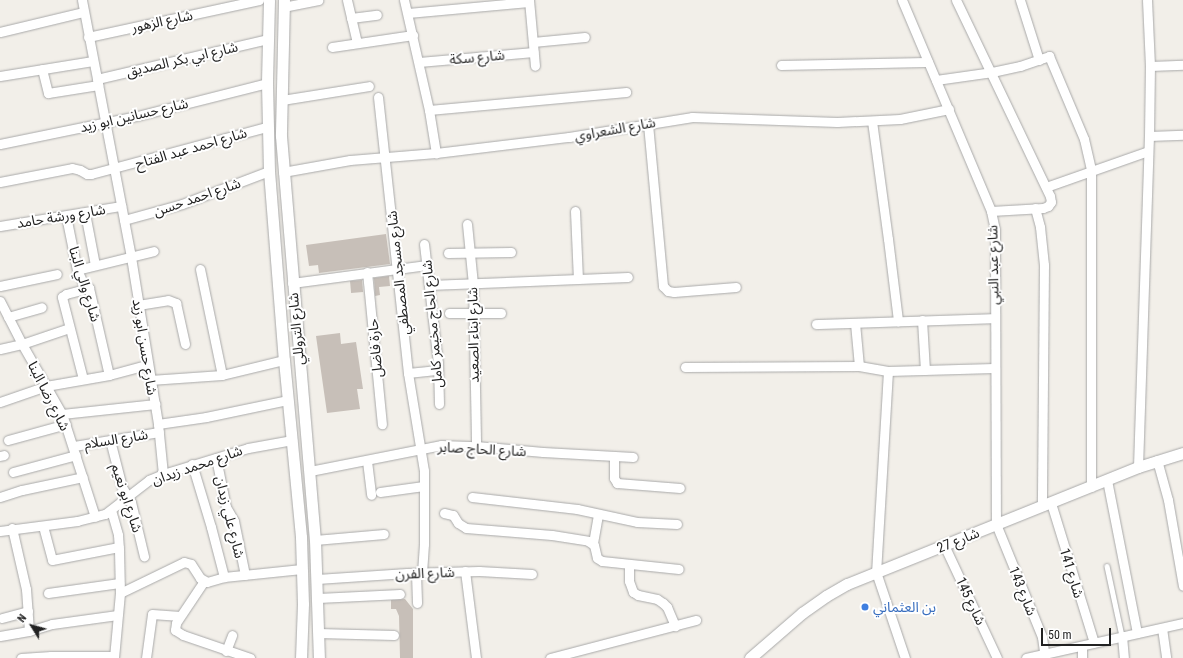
<!DOCTYPE html>
<meta charset="utf-8">
<style>
body{margin:0}
#map{position:relative;width:1183px;height:658px;overflow:hidden;background:#f2efe9;font-family:"Roboto Condensed","Noto Sans Arabic",sans-serif}
div>[style]{position:absolute}
[style*='--x']{left:calc(var(--x)*1px);top:calc(var(--y)*1px);width:calc(var(--w)*1px);rotate:calc(var(--a)*1deg)}
.building>*{inset:0;background:#c7bfb8;transform-origin:0 0}
.roads{filter:drop-shadow(0 0 1px #a9a9a9) drop-shadow(0 0 1px #a9a9a9)}
.service>*{height:4.5px;margin:-2.25px;padding:0 2.25px;transform-origin:2.25px;border-radius:2.25px;background:#fff}
.minor>*{height:9px;margin:-4.5px;padding:0 4.5px;transform-origin:4.5px;border-radius:4.5px;background:#fff}
.tertiary>*{height:11px;margin:-5.5px;padding:0 5.5px;transform-origin:5.5px;border-radius:5.5px;background:#fff}
.dots>*{width:11px;height:11px;translate:-50% -50%;box-sizing:border-box;border:2px solid #fff;border-radius:50%}
span{translate:-50% -50%;white-space:nowrap;text-align:center;line-height:1.15;-webkit-text-stroke:4px #fff;paint-order:stroke}
.street-label{font-size:14px;color:#222}
.shop-label{font-size:14px;color:#366cbe}
.left{translate:0 -50%;text-align:left}
.north{position:absolute;left:12px;top:606px;width:40px;height:40px;-webkit-text-stroke:3px #fff;paint-order:stroke;rotate:307deg;font-size:11px;font-weight:700;line-height:16px;text-align:center;color:#222}
.north::after{content:'';display:block;margin:auto;width:14px;height:18px;background:#222;clip-path:polygon(50% 0,100% 100%,50% 72%,0 100%)}
.scale{position:absolute;left:1041px;top:628px;width:70px;height:18px;box-sizing:border-box;border:2px solid #222;border-top:0;padding-left:5px;font-size:12px;line-height:14px;white-space:nowrap;color:#222;-webkit-text-stroke:3px #fff;paint-order:stroke}
</style>
<div id="map">
<div class="building">
<i style="clip-path:polygon(386px 234px,390px 264px,319px 273px,318px 265px,309px 266px,306px 245px)"></i>
<i style="clip-path:polygon(389px 276px,390px 286px,379px 287px,380px 295px,375px 296px,374px 278px)"></i>
<i style="left:362px;top:280px;width:12px;height:12px;rotate:85deg"></i>
<i style="clip-path:polygon(340px 333px,341px 344px,356px 342px,363px 389px,357px 389px,360px 409px,327px 413px,316px 336px)"></i>
<i style="clip-path:polygon(405px 599px,413px 609px,413px 658px,400px 658px,399px 616px,396px 609px,391px 609px,391px 600px)"></i>
</div>
<div class="roads">
<div class="service">
<i style="--x:1107;--y:566;--w:72;--a:77.9"></i>
</div>
<div class="minor">
<i style="--x:82;--y:0;--w:262;--a:79.2"></i>
<i style="--x:131;--y:257;--w:169;--a:80.8"></i>
<i style="--x:158;--y:424;--w:50;--a:84.3"></i>
<i style="--x:347;--y:0;--w:44;--a:76.9"></i>
<i style="--x:404;--y:0;--w:113;--a:77.2"></i>
<i style="--x:429;--y:110;--w:44;--a:80.8"></i>
<i style="--x:529;--y:0;--w:66;--a:84.8"></i>
<i style="--x:902;--y:0;--w:229;--a:67.1"></i>
<i style="--x:991;--y:211;--w:19;--a:78"></i>
<i style="--x:995;--y:230;--w:18;--a:90"></i>
<i style="--x:995;--y:248;--w:276;--a:89.8"></i>
<i style="--x:996;--y:524;--w:122;--a:67.8"></i>
<i style="--x:1042;--y:637;--w:21;--a:82"></i>
<i style="--x:956;--y:0;--w:217;--a:64.4"></i>
<i style="--x:1050;--y:196;--w:6;--a:81"></i>
<i style="--x:1051;--y:202;--w:5;--a:127"></i>
<i style="--x:1048;--y:206;--w:5;--a:158"></i>
<i style="--x:1043;--y:208;--w:52;--a:176.7"></i>
<i style="--x:1020;--y:0;--w:63;--a:72.4"></i>
<i style="--x:283;--y:7;--w:36;--a:-11"></i>
<i style="--x:408;--y:13;--w:121;--a:-5.2"></i>
<i style="--x:351;--y:18;--w:26;--a:-7"></i>
<i style="--x:0;--y:32;--w:85;--a:-13.5"></i>
<i style="--x:88;--y:37;--w:175;--a:-12.2"></i>
<i style="--x:533;--y:42;--w:52;--a:-5.5"></i>
<i style="--x:332;--y:47;--w:82;--a:-8.4"></i>
<i style="--x:419;--y:62;--w:115;--a:-5"></i>
<i style="--x:781;--y:65;--w:147;--a:-1.2"></i>
<i style="--x:1150;--y:66;--w:33;--a:-2"></i>
<i style="--x:42;--y:69;--w:25;--a:76"></i>
<i style="--x:48;--y:93;--w:51;--a:-9.1"></i>
<i style="--x:0;--y:76;--w:94;--a:-9.2"></i>
<i style="--x:97;--y:79;--w:175;--a:-13.2"></i>
<i style="--x:936;--y:80;--w:57;--a:-8.1"></i>
<i style="--x:992;--y:72;--w:29;--a:-12"></i>
<i style="--x:1020;--y:66;--w:31;--a:-19"></i>
<i style="--x:1049;--y:56;--w:90;--a:67.1"></i>
<i style="--x:1084;--y:139;--w:32;--a:77"></i>
<i style="--x:1091;--y:170;--w:317;--a:90"></i>
<i style="--x:378;--y:97;--w:278;--a:83.8"></i>
<i style="--x:408;--y:373;--w:99;--a:80.7"></i>
<i style="--x:424;--y:471;--w:73;--a:90"></i>
<i style="--x:424;--y:544;--w:29;--a:94"></i>
<i style="--x:282;--y:100;--w:88;--a:-9.1"></i>
<i style="--x:429;--y:110;--w:198;--a:-5.2"></i>
<i style="--x:872;--y:121;--w:119;--a:82.3"></i>
<i style="--x:888;--y:239;--w:83;--a:83"></i>
<i style="--x:648;--y:124;--w:163;--a:84.7"></i>
<i style="--x:663;--y:286;--w:7;--a:45"></i>
<i style="--x:668;--y:291;--w:6;--a:9"></i>
<i style="--x:674;--y:292;--w:62;--a:-4.6"></i>
<i style="--x:1149;--y:136;--w:34;--a:-2"></i>
<i style="--x:0;--y:144;--w:140;--a:-11.6"></i>
<i style="--x:137;--y:116;--w:134;--a:-14.2"></i>
<i style="--x:283;--y:172;--w:68;--a:-10.2"></i>
<i style="--x:350;--y:160;--w:86;--a:-4.7"></i>
<i style="--x:436;--y:153;--w:134;--a:-6.9"></i>
<i style="--x:569;--y:137;--w:125;--a:-9.2"></i>
<i style="--x:692;--y:117;--w:145;--a:2"></i>
<i style="--x:837;--y:122;--w:63;--a:-2.7"></i>
<i style="--x:900;--y:119;--w:50;--a:-11.5"></i>
<i style="--x:0;--y:182;--w:73;--a:-11"></i>
<i style="--x:72;--y:168;--w:8;--a:14"></i>
<i style="--x:80;--y:170;--w:8;--a:30"></i>
<i style="--x:87;--y:174;--w:4;--a:0"></i>
<i style="--x:91;--y:174;--w:182;--a:-15"></i>
<i style="--x:1046;--y:187;--w:108;--a:-19.4"></i>
<i style="--x:1035;--y:208;--w:20;--a:75"></i>
<i style="--x:1040;--y:227;--w:38;--a:84"></i>
<i style="--x:1044;--y:265;--w:241;--a:90.5"></i>
<i style="--x:575;--y:211;--w:68;--a:87.5"></i>
<i style="--x:85;--y:213;--w:53;--a:79.1"></i>
<i style="--x:66;--y:216;--w:55;--a:78.5"></i>
<i style="--x:77;--y:270;--w:14;--a:65"></i>
<i style="--x:83;--y:283;--w:8;--a:40"></i>
<i style="--x:89;--y:288;--w:89;--a:77.1"></i>
<i style="--x:124;--y:220;--w:60;--a:-15.4"></i>
<i style="--x:182;--y:204;--w:93;--a:-20.8"></i>
<i style="--x:467;--y:224;--w:60;--a:84.3"></i>
<i style="--x:473;--y:284;--w:162;--a:88.9"></i>
<i style="--x:0;--y:226;--w:123;--a:-9.4"></i>
<i style="--x:424;--y:244;--w:120;--a:83.3"></i>
<i style="--x:438;--y:363;--w:41;--a:88.6"></i>
<i style="--x:448;--y:253;--w:63;--a:-0.9"></i>
<i style="--x:200;--y:269;--w:108;--a:78.3"></i>
<i style="--x:77;--y:270;--w:79;--a:-13.9"></i>
<i style="--x:367;--y:272;--w:153;--a:84.4"></i>
<i style="--x:292;--y:283;--w:136;--a:-7.6"></i>
<i style="--x:429;--y:285;--w:199;--a:-2.3"></i>
<i style="--x:0;--y:286;--w:58;--a:-11.9"></i>
<i style="--x:0;--y:301;--w:48;--a:62.9"></i>
<i style="--x:22;--y:344;--w:81;--a:60.3"></i>
<i style="--x:62;--y:414;--w:108;--a:72.2"></i>
<i style="--x:138;--y:305;--w:30;--a:-9"></i>
<i style="--x:168;--y:300;--w:9;--a:21"></i>
<i style="--x:176;--y:303;--w:42;--a:77.6"></i>
<i style="--x:449;--y:313;--w:52;--a:0"></i>
<i style="--x:8;--y:317;--w:35;--a:-16"></i>
<i style="--x:922;--y:320;--w:50;--a:86.6"></i>
<i style="--x:855;--y:323;--w:43;--a:84.7"></i>
<i style="--x:816;--y:324;--w:178;--a:-1.9"></i>
<i style="--x:0;--y:349;--w:23;--a:-13"></i>
<i style="--x:22;--y:344;--w:50;--a:-18.8"></i>
<i style="--x:685;--y:367;--w:174;--a:-0.3"></i>
<i style="--x:859;--y:366;--w:29;--a:10"></i>
<i style="--x:888;--y:371;--w:106;--a:-1.6"></i>
<i style="--x:888;--y:371;--w:201;--a:93.4"></i>
<i style="--x:876;--y:572;--w:91;--a:71.4"></i>
<i style="--x:408;--y:373;--w:30;--a:-6"></i>
<i style="--x:83;--y:379;--w:85;--a:-104.4"></i>
<i style="--x:62;--y:297;--w:5;--a:-37"></i>
<i style="--x:66;--y:294;--w:24;--a:-15"></i>
<i style="--x:150;--y:380;--w:72;--a:-4"></i>
<i style="--x:222;--y:375;--w:64;--a:-13.6"></i>
<i style="--x:0;--y:402;--w:49;--a:-19.2"></i>
<i style="--x:46;--y:386;--w:64;--a:-9.9"></i>
<i style="--x:109;--y:375;--w:39;--a:-15"></i>
<i style="--x:62;--y:414;--w:94;--a:-6.1"></i>
<i style="--x:158;--y:424;--w:49;--a:-8.3"></i>
<i style="--x:206;--y:417;--w:84;--a:-11.7"></i>
<i style="--x:8;--y:440;--w:60;--a:-15.4"></i>
<i style="--x:110;--y:440;--w:49;--a:75.7"></i>
<i style="--x:122;--y:487;--w:17;--a:59"></i>
<i style="--x:131;--y:502;--w:56;--a:76.5"></i>
<i style="--x:74;--y:446;--w:86;--a:-9.4"></i>
<i style="--x:0;--y:456;--w:4;--a:-14"></i>
<i style="--x:614;--y:456;--w:22;--a:90"></i>
<i style="--x:614;--y:478;--w:6;--a:59"></i>
<i style="--x:617;--y:483;--w:63;--a:4.5"></i>
<i style="--x:216;--y:458;--w:50;--a:78.5"></i>
<i style="--x:226;--y:507;--w:16;--a:60"></i>
<i style="--x:234;--y:521;--w:55;--a:78.5"></i>
<i style="--x:1157;--y:460;--w:41;--a:74.6"></i>
<i style="--x:1168;--y:500;--w:87;--a:80.1"></i>
<i style="--x:367;--y:461;--w:34;--a:83"></i>
<i style="--x:192;--y:464;--w:66;--a:73.2"></i>
<i style="--x:211;--y:527;--w:52;--a:75.4"></i>
<i style="--x:1138;--y:467;--w:331;--a:-88.1"></i>
<i style="--x:1149;--y:136;--w:70;--a:-89.2"></i>
<i style="--x:1150;--y:66;--w:66;--a:-92.6"></i>
<i style="--x:310;--y:471;--w:134;--a:-11.2"></i>
<i style="--x:441;--y:445;--w:35;--a:2"></i>
<i style="--x:476;--y:446;--w:67;--a:5.1"></i>
<i style="--x:543;--y:452;--w:90;--a:3.2"></i>
<i style="--x:13;--y:472;--w:65;--a:-15.1"></i>
<i style="--x:1107;--y:480;--w:156;--a:78.9"></i>
<i style="--x:380;--y:492;--w:44;--a:-7.8"></i>
<i style="--x:0;--y:497;--w:23;--a:-18"></i>
<i style="--x:22;--y:490;--w:62;--a:-12"></i>
<i style="--x:472;--y:497;--w:106;--a:6.5"></i>
<i style="--x:577;--y:509;--w:61;--a:12.2"></i>
<i style="--x:637;--y:522;--w:40;--a:2.9"></i>
<i style="--x:1051;--y:503;--w:146;--a:72.9"></i>
<i style="--x:111;--y:510;--w:26;--a:74"></i>
<i style="--x:118;--y:535;--w:15;--a:86"></i>
<i style="--x:119;--y:550;--w:43;--a:88.7"></i>
<i style="--x:120;--y:593;--w:65;--a:95.3"></i>
<i style="--x:444;--y:513;--w:9;--a:13"></i>
<i style="--x:453;--y:515;--w:9;--a:58"></i>
<i style="--x:458;--y:523;--w:9;--a:32"></i>
<i style="--x:466;--y:528;--w:86;--a:4.7"></i>
<i style="--x:552;--y:535;--w:36;--a:9"></i>
<i style="--x:588;--y:541;--w:7;--a:34"></i>
<i style="--x:594;--y:545;--w:13;--a:77"></i>
<i style="--x:597;--y:558;--w:6;--a:31"></i>
<i style="--x:602;--y:561;--w:77;--a:5.9"></i>
<i style="--x:43;--y:526;--w:35;--a:75"></i>
<i style="--x:52;--y:560;--w:68;--a:-11"></i>
<i style="--x:12;--y:528;--w:63;--a:77.1"></i>
<i style="--x:26;--y:589;--w:42;--a:85.9"></i>
<i style="--x:0;--y:531;--w:78;--a:-7.4"></i>
<i style="--x:77;--y:521;--w:29;--a:-14"></i>
<i style="--x:105;--y:514;--w:56;--a:-37.7"></i>
<i style="--x:149;--y:480;--w:15;--a:-23"></i>
<i style="--x:163;--y:474;--w:89;--a:-17"></i>
<i style="--x:248;--y:448;--w:45;--a:-10.3"></i>
<i style="--x:315;--y:540;--w:69;--a:-5"></i>
<i style="--x:593;--y:543;--w:29;--a:-80"></i>
<i style="--x:944;--y:545;--w:125;--a:64.9"></i>
<i style="--x:629;--y:564;--w:17;--a:90"></i>
<i style="--x:629;--y:581;--w:12;--a:70"></i>
<i style="--x:633;--y:592;--w:6;--a:31"></i>
<i style="--x:638;--y:595;--w:19;--a:12"></i>
<i style="--x:657;--y:599;--w:7;--a:34"></i>
<i style="--x:663;--y:603;--w:6;--a:45"></i>
<i style="--x:667;--y:607;--w:21;--a:67"></i>
<i style="--x:465;--y:571;--w:88;--a:82.8"></i>
<i style="--x:416;--y:573;--w:30;--a:88"></i>
<i style="--x:317;--y:579;--w:90;--a:-3.8"></i>
<i style="--x:407;--y:573;--w:72;--a:-1.6"></i>
<i style="--x:479;--y:571;--w:53;--a:3.2"></i>
<i style="--x:204;--y:581;--w:50;--a:123.7"></i>
<i style="--x:176;--y:623;--w:7;--a:98"></i>
<i style="--x:175;--y:630;--w:9;--a:32"></i>
<i style="--x:183;--y:635;--w:71;--a:18.9"></i>
<i style="--x:48;--y:593;--w:72;--a:-8"></i>
<i style="--x:120;--y:593;--w:71;--a:-25.8"></i>
<i style="--x:184;--y:562;--w:7;--a:16"></i>
<i style="--x:191;--y:564;--w:17;--a:57"></i>
<i style="--x:200;--y:578;--w:8;--a:30"></i>
<i style="--x:207;--y:582;--w:18;--a:-16"></i>
<i style="--x:224;--y:577;--w:78;--a:-5.9"></i>
<i style="--x:318;--y:598;--w:82;--a:-2.8"></i>
<i style="--x:2;--y:618;--w:27;--a:-15"></i>
<i style="--x:1162;--y:628;--w:30;--a:82"></i>
<i style="--x:318;--y:633;--w:76;--a:1.5"></i>
<i style="--x:0;--y:636;--w:29;--a:-10"></i>
<i style="--x:29;--y:631;--w:24;--a:-17"></i>
<i style="--x:52;--y:624;--w:66;--a:-7.9"></i>
<i style="--x:1122;--y:636;--w:22;--a:85"></i>
<i style="--x:1082;--y:646;--w:12;--a:90"></i>
<i style="--x:226;--y:651;--w:17;--a:-69"></i>
<i style="--x:21;--y:658;--w:30;--a:-4"></i>
<i style="--x:51;--y:656;--w:63;--a:0"></i>
<i style="--x:146;--y:658;--w:44;--a:-82.2"></i>
<i style="--x:152;--y:614;--w:28;--a:4"></i>
<i style="--x:550;--y:658;--w:151;--a:-14.6"></i>
<i style="--x:1026;--y:658;--w:161;--a:-12.6"></i>
</div>
<div class="tertiary">
<i style="--x:269;--y:0;--w:83;--a:91.4"></i>
<i style="--x:267;--y:83;--w:88;--a:88.7"></i>
<i style="--x:269;--y:171;--w:190;--a:85.5"></i>
<i style="--x:284;--y:360;--w:178;--a:84.5"></i>
<i style="--x:301;--y:537;--w:67;--a:88.3"></i>
<i style="--x:303;--y:604;--w:54;--a:92.1"></i>
<i style="--x:284;--y:0;--w:136;--a:91.3"></i>
<i style="--x:281;--y:136;--w:405;--a:85.2"></i>
<i style="--x:315;--y:540;--w:118;--a:88.1"></i>
<i style="--x:750;--y:658;--w:69;--a:-40.9"></i>
<i style="--x:802;--y:613;--w:29;--a:-35"></i>
<i style="--x:826;--y:596;--w:24;--a:-30"></i>
<i style="--x:847;--y:584;--w:314;--a:-21.9"></i>
<i style="--x:1138;--y:467;--w:47;--a:-17.3"></i>
</div>
</div>
<div class="dots">
<i style="left:865px;top:607px;background:#3f7fe0"></i>
</div>
<div class="street-label">
<span style="left:162px;top:21px;rotate:-12deg">شارع الزهور</span>
<span style="left:477px;top:57px;rotate:-5deg">شارع سكة</span>
<span style="left:182px;top:59px;rotate:-13deg">شارع ابي بكر الصديق</span>
<span style="left:134px;top:115px;rotate:-13deg">شارع حسانين ابو زيد</span>
<span style="left:615px;top:129px;rotate:-10deg">شارع الشعراوي</span>
<span style="left:191px;top:148px;rotate:-16deg">شارع احمد عبد الفتاح</span>
<span style="left:197px;top:197px;rotate:-19deg">شارع احمد حسن</span>
<span style="left:61px;top:216px;rotate:-9deg">شارع ورشة حامد</span>
<span style="left:993px;top:265px;rotate:-91deg">شارع عبد النبي</span>
<span style="left:398px;top:273px;rotate:-96deg">شارع مسجد المصطفي</span>
<span style="left:85px;top:284px;rotate:73deg">شارع والي البنا</span>
<span style="left:432px;top:324px;rotate:-95deg">شارع الحاج مخيمر كامل</span>
<span style="left:296px;top:329px;rotate:-95deg">شارع التروللي</span>
<span style="left:473px;top:335px;rotate:-91deg">شارع ابناء الصعيد</span>
<span style="left:145px;top:347px;rotate:81deg">شارع حسن ابو زيد</span>
<span style="left:375px;top:348px;rotate:-95deg">حارة فاضل</span>
<span style="left:49px;top:396px;rotate:63deg">شارع رضا البنا</span>
<span style="left:116px;top:439px;rotate:-9deg">شارع السلام</span>
<span style="left:482px;top:449px;rotate:3deg">شارع الحاج صابر</span>
<span style="left:197px;top:465px;rotate:-19deg">شارع محمد زيدان</span>
<span style="left:127px;top:498px;rotate:72deg">شارع ابو نعيم</span>
<span style="left:230px;top:517px;rotate:76deg">شارع علي زيدان</span>
<span style="left:958px;top:540px;rotate:-22deg">شارع 27</span>
<span style="left:425px;top:573px;rotate:-2deg">شارع الفرن</span>
<span style="left:1072px;top:573px;rotate:73deg">شارع 141</span>
<span style="left:1023px;top:591px;rotate:68deg">شارع 143</span>
<span style="left:971px;top:601px;rotate:65deg">شارع 145</span>
</div>
<div class="shop-label">
<span class="left" style="left:873px;top:607px">بن العثماني</span>
</div>
<div class="north">N</div>
<div class="scale">50 m</div>
</div>
